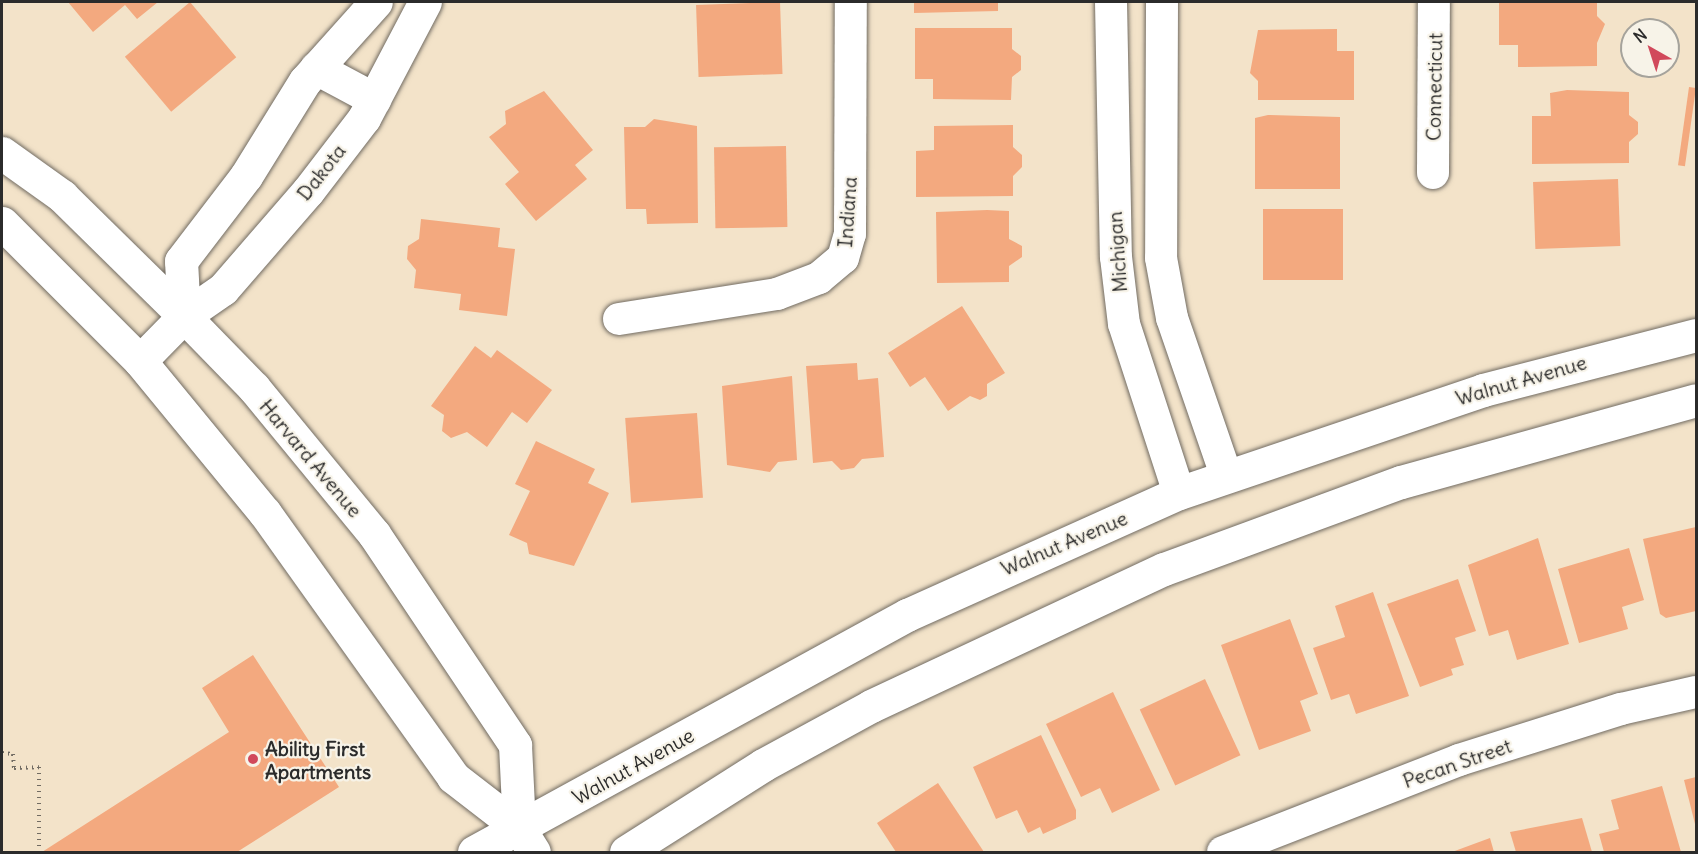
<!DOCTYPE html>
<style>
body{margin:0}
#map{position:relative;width:1698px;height:854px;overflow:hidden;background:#f3e3c9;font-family:Delius,sans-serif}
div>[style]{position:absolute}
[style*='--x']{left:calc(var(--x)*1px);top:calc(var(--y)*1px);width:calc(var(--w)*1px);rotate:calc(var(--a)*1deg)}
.building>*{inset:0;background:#f3a97f;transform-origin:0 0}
.path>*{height:4px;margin-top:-2px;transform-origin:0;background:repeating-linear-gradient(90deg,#716b62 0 1.5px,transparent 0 6px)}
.roads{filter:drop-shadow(0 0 2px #716b62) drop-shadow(0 0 2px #716b62)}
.minor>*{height:32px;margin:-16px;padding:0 16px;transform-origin:16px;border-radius:16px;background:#fff}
.tertiary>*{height:33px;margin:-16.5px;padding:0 16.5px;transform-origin:16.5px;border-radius:16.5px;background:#fff}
.secondary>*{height:33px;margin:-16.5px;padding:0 16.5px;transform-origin:16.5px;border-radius:16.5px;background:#fff}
.dots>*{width:16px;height:16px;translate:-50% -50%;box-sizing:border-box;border:3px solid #f7f3e8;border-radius:50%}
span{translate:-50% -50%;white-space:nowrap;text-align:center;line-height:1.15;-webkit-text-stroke:4.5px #f7f3e8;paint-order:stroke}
.street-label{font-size:20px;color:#2b2b2b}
.poi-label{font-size:20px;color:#2b2b2b;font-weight:700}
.left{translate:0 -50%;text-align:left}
.frame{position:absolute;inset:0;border:3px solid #2b2b2b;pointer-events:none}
.north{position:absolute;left:1620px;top:18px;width:60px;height:60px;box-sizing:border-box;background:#f7f3e8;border:2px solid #a5a39c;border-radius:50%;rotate:321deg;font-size:16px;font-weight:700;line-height:24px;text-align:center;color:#2b2b2b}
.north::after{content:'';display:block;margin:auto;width:21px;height:27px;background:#d1495b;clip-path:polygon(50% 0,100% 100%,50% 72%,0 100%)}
</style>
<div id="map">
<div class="building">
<i style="clip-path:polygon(68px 2px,158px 2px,137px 19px,125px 5px,93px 32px)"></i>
<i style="left:190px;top:2px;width:72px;height:85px;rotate:50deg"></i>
<i style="left:780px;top:2px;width:72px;height:84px;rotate:88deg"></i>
<i style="clip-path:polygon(914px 2px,998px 2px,998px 11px,914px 13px)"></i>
<i style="clip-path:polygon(1499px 2px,1597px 2px,1597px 16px,1605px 24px,1597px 43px,1597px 66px,1518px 67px,1518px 45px,1499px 45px)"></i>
<i style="clip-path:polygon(915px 28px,1012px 28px,1012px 49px,1021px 56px,1021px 70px,1012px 77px,1011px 100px,933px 99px,933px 79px,915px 79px)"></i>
<i style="clip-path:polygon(1337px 29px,1337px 51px,1354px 51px,1354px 100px,1258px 100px,1258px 81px,1250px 73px,1258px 30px)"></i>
<i style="left:1689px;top:87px;width:7px;height:79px;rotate:8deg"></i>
<i style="clip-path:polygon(1567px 90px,1629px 92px,1629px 115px,1638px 122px,1638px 134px,1629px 142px,1629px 163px,1532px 164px,1532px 116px,1551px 116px,1550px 93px)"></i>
<i style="clip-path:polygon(544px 91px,593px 150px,575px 165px,587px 179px,536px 221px,505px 184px,519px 172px,489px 137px,506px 124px,505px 111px)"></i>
<i style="clip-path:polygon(1268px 115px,1340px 117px,1340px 189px,1255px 189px,1255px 118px)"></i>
<i style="clip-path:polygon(654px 119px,697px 126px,698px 223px,647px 224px,646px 209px,626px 209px,624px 127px,645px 127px)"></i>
<i style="clip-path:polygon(1013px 125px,1013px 147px,1022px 155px,1022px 167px,1013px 176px,1013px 196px,916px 197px,916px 151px,934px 150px,934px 126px)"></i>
<i style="left:786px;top:146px;width:81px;height:72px;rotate:89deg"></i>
<i style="left:1618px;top:179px;width:67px;height:85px;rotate:88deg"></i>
<i style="left:1343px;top:209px;width:71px;height:80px;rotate:90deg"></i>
<i style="clip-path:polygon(987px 210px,1009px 211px,1009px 239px,1022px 246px,1022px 257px,1009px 266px,1009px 282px,937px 283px,936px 212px)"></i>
<i style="clip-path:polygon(421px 219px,500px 228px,498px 247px,515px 249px,507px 316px,459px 310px,461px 294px,414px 288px,416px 270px,407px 259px,408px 246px,419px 239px)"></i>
<i style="clip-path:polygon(962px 306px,1005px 373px,987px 384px,987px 396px,980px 400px,970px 396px,948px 411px,925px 377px,910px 387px,888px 353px)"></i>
<i style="clip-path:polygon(475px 346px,491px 358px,497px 350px,552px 390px,527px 423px,512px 412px,487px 447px,467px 432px,451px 438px,442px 431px,444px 415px,431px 406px)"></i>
<i style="clip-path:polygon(857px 363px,858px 380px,878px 378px,884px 457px,862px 459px,854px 468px,841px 470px,832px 461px,813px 463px,806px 366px)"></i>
<i style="clip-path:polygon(792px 376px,797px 460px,778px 462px,770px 472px,727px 465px,722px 386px)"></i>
<i style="left:697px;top:413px;width:85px;height:72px;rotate:86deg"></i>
<i style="clip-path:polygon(536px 441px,595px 469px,588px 483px,609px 493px,574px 566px,529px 554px,527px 543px,509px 535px,530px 491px,515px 484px)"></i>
<i style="clip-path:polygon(1696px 527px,1696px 611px,1666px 618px,1660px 614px,1643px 539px)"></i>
<i style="clip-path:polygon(1538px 538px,1569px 644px,1517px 660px,1508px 630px,1489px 636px,1468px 565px)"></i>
<i style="clip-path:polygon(1629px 548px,1644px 600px,1622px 607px,1628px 629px,1579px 643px,1558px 569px)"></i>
<i style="clip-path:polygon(1458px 579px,1476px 631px,1455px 638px,1464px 665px,1451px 669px,1453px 675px,1420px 687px,1387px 604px)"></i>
<i style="clip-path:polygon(1373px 592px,1409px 696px,1356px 714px,1349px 694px,1331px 700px,1313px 648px,1345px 637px,1335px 606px)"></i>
<i style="clip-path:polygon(1290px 619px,1318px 694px,1300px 701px,1311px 731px,1259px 750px,1221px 645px)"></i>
<i style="clip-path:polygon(253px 655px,339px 787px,237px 852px,42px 852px,229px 732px,202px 688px)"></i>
<i style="left:1205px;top:679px;width:84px;height:72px;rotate:65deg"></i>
<i style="clip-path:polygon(1113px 692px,1160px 790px,1112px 813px,1100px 788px,1081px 797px,1046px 724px)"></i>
<i style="clip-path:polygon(1041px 735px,1076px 810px,1076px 819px,1043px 834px,1040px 827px,1028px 833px,1017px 810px,996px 819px,973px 767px)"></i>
<i style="clip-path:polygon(1696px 777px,1696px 828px,1684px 780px)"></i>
<i style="clip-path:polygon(938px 783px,984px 852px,896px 852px,877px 823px)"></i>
<i style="clip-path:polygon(1662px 786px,1681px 852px,1604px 852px,1599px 834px,1619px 829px,1611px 800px)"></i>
<i style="clip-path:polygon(1582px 818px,1592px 852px,1516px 852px,1510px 832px)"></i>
<i style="clip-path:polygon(1490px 838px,1494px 852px,1452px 852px)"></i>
</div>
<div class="path">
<i style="--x:2;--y:753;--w:11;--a:5"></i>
<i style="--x:13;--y:754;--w:14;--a:86"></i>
<i style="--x:14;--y:768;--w:25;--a:-2"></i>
<i style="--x:39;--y:767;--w:81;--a:90"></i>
</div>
<div class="roads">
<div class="minor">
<i style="--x:1111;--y:2;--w:255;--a:88.9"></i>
<i style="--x:1116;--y:257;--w:67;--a:83.2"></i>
<i style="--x:1124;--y:324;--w:178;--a:72"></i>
<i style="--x:1162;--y:2;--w:256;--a:90.2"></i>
<i style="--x:1161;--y:258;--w:61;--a:79.6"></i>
<i style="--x:1172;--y:318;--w:166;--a:71"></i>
<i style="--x:1433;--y:173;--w:171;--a:-89.7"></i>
<i style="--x:619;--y:319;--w:160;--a:-9"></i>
<i style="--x:777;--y:294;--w:45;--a:-20.9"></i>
<i style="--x:819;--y:278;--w:31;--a:-40"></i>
<i style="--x:843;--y:258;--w:25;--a:-74"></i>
<i style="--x:850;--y:234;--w:232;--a:-89.8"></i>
<i style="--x:1223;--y:852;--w:253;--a:-21.3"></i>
<i style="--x:1459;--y:760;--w:170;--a:-17.5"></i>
<i style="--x:1621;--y:709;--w:77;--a:-12.8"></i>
</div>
<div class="tertiary">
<i style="--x:316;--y:68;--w:66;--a:28.1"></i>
<i style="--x:2;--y:153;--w:74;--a:35.6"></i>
<i style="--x:62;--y:196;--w:171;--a:44.5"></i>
<i style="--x:184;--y:316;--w:100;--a:45.8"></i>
<i style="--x:254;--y:388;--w:189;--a:50.6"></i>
<i style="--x:374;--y:534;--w:254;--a:56.2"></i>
<i style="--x:515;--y:745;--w:83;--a:87.2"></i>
<i style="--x:2;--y:223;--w:195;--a:45"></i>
<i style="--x:140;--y:361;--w:197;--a:50.6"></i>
<i style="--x:265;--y:513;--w:324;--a:54.5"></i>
<i style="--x:453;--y:777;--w:83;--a:37.7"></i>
<i style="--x:184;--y:316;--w:55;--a:-93.1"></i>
<i style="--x:181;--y:261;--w:107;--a:-52.6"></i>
<i style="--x:246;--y:176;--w:112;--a:-58.2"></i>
<i style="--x:305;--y:81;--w:106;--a:-48.1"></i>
<i style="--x:140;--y:361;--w:63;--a:-45.6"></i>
<i style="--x:184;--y:316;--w:47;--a:-34.7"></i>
<i style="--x:223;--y:289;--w:130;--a:-49.1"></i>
<i style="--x:308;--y:191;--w:92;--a:-52.5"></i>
<i style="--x:364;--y:118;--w:131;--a:-62.3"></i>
</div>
<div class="secondary">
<i style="--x:519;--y:828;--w:28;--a:58"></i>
<i style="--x:474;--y:852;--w:494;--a:-28.7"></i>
<i style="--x:907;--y:615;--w:298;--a:-24.2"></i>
<i style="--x:1179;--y:493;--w:321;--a:-18.7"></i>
<i style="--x:1483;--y:390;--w:220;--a:-14.5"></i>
<i style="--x:626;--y:852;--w:162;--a:-32.4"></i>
<i style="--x:763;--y:765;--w:123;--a:-28.6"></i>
<i style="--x:871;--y:706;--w:323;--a:-25.1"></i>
<i style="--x:1164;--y:569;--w:252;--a:-20.2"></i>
<i style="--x:1401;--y:482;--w:306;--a:-15.5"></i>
</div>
</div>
<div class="dots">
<i style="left:253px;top:759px;background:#d1495b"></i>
</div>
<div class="street-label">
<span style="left:1434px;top:87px;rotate:-89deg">Connecticut</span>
<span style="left:321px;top:172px;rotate:-52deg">Dakota</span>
<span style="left:847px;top:212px;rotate:-86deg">Indiana</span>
<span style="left:1117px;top:252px;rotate:-94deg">Michigan</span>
<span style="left:1521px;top:380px;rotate:-16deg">Walnut Avenue</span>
<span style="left:311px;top:458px;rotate:50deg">Harvard Avenue</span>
<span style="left:1064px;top:543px;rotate:-23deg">Walnut Avenue</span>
<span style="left:1457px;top:763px;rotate:-19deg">Pecan Street</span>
<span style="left:633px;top:766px;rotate:-29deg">Walnut Avenue</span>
</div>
<div class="poi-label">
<span class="left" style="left:265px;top:760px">Ability First<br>Apartments</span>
</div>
<div class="frame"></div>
<div class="north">N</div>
</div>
